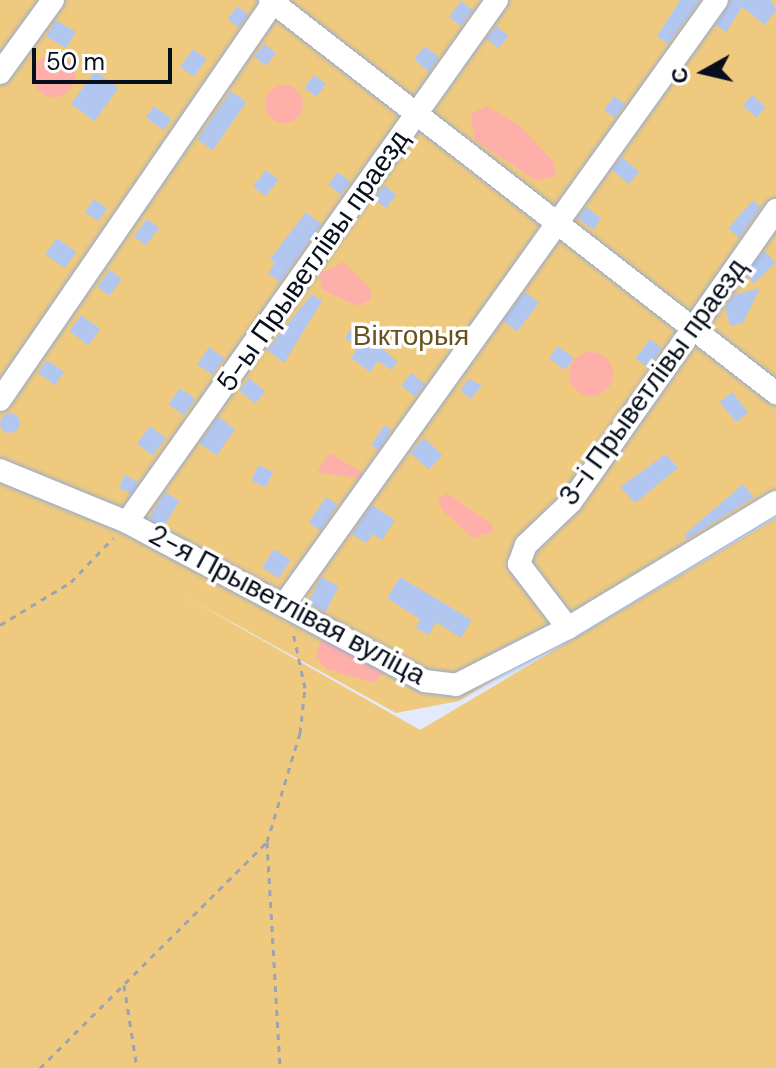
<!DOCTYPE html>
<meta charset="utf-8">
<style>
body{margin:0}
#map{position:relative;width:776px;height:1068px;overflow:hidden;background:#e2eafc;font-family:"DM Sans",sans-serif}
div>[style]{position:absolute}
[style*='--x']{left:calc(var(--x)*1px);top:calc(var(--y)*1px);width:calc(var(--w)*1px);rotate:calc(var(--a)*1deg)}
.green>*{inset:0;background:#efca7e}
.water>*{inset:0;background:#feafaa}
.round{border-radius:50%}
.building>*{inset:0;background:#b2c7f0;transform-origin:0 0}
.path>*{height:3px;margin-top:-1.5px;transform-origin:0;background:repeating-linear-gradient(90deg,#9ca3b4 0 6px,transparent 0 12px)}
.roads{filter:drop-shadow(0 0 2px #94a9d1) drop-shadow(0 0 2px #94a9d1)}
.minor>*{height:22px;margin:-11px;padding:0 11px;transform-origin:11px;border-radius:11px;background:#fff}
span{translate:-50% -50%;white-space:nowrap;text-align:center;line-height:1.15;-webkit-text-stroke:7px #fff;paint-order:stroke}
.street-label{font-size:28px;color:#070e1c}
.park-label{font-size:28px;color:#68511f}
.north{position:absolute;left:664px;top:32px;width:80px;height:80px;-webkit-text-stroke:6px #fff;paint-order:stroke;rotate:262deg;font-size:22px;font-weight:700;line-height:32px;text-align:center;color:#070e1c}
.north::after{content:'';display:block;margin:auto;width:28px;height:36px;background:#070e1c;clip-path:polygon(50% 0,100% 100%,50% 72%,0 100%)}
.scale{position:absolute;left:32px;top:48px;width:140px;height:36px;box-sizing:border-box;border:4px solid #070e1c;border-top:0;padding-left:10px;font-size:24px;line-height:28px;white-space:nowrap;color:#070e1c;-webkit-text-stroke:6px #fff;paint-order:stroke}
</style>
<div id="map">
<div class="green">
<i style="clip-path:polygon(0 0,776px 0,776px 509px,459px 701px,396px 713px,188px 598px,420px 730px,776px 518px,776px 1068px,0 1068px)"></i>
</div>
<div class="water">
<i class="round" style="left:33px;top:55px;width:42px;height:42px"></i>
<i class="round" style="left:265px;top:85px;width:38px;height:38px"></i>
<i style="clip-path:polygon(486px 106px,519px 125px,553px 161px,556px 177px,535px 180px,474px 139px,471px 114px)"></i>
<i style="clip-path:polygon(343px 262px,370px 288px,371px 299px,358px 306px,321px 289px,320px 274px)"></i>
<i class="round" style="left:569px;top:352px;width:44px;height:44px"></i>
<i style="clip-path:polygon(330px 453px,364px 474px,363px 479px,317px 472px)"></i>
<i style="clip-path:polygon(447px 493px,492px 524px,493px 532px,473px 538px,443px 511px,438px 499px)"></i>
<i style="clip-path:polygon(333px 640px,383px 671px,375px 683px,326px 669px,316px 657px,321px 641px)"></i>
</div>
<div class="building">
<i style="clip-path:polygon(680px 0,700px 0,668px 44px,657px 36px)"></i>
<i style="clip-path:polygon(731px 0,771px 0,776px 10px,765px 25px,742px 7px,726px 32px,716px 25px)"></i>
<i style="left:461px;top:1px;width:15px;height:20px;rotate:37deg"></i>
<i style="left:237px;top:6px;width:14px;height:16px;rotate:36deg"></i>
<i style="left:56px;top:20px;width:23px;height:19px;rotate:31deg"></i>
<i style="left:496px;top:26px;width:16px;height:16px;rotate:38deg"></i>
<i style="left:264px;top:44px;width:15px;height:16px;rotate:37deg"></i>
<i style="clip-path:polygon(425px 46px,439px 57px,429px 72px,414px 59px)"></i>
<i style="left:193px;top:49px;width:17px;height:22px;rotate:36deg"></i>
<i style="left:95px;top:71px;width:29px;height:41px;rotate:36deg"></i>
<i style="left:314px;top:75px;width:15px;height:16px;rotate:37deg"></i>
<i style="left:231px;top:91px;width:19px;height:59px;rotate:35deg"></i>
<i style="left:752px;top:95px;width:18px;height:14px;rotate:41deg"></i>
<i style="left:614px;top:96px;width:14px;height:17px;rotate:36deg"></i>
<i style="left:154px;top:106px;width:22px;height:14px;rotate:36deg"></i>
<i style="left:622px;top:157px;width:23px;height:16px;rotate:41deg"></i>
<i style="left:266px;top:170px;width:16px;height:21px;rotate:38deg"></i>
<i style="left:338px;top:172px;width:16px;height:16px;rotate:38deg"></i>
<i style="left:384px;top:185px;width:16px;height:17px;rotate:38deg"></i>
<i style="left:94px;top:199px;width:16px;height:16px;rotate:35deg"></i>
<i style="clip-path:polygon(753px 200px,761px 207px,739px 238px,728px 228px)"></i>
<i style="left:586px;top:207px;width:19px;height:14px;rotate:36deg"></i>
<i style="clip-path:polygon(306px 212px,321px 224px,280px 282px,268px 273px,275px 263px,270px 259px)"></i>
<i style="left:147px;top:219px;width:15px;height:22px;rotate:37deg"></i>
<i style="left:57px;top:238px;width:24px;height:20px;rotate:36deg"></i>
<i style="left:765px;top:251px;width:16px;height:30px;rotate:47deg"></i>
<i style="left:110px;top:270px;width:15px;height:21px;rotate:37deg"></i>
<i style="clip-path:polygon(760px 288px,743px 323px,730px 326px,725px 307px,734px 295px)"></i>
<i style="left:525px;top:292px;width:18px;height:36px;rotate:38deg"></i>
<i style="clip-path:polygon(312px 294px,322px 301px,284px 363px,267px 350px)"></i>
<i style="left:81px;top:315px;width:24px;height:20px;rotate:36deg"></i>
<i style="clip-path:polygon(354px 325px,398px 362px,391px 370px,378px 361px,370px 372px,351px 358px,358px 347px,345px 338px)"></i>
<i style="left:650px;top:339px;width:15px;height:24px;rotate:37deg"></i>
<i style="left:558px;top:346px;width:20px;height:15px;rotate:37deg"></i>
<i style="left:209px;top:347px;width:19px;height:21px;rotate:35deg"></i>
<i style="left:47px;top:360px;width:21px;height:16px;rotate:35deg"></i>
<i style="left:411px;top:373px;width:18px;height:16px;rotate:38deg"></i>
<i style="left:249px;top:378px;width:21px;height:16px;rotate:39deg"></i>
<i style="clip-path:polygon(469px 379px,482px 385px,471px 399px,460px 390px)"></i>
<i style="left:180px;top:388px;width:19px;height:20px;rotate:36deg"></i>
<i style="left:732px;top:392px;width:26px;height:16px;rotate:51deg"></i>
<i class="round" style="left:0;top:413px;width:20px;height:20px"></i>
<i style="left:218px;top:417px;width:21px;height:32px;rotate:35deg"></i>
<i style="left:384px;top:425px;width:9px;height:24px;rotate:32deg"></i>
<i style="left:150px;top:426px;width:20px;height:22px;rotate:37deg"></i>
<i style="left:424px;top:438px;width:25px;height:20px;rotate:43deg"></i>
<i style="clip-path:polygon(666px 454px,678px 468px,635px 503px,620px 487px)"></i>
<i style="left:259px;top:465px;width:16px;height:17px;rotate:27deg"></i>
<i style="left:125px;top:475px;width:15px;height:14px;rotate:28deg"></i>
<i style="clip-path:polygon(743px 484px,754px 497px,687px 539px,684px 535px)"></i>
<i style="left:165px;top:492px;width:17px;height:31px;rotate:31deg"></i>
<i style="left:326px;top:497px;width:14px;height:31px;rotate:34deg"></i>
<i style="clip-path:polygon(372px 505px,395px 520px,382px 540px,373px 534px,366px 543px,352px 534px)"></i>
<i style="left:274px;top:549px;width:20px;height:22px;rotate:33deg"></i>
<i style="left:321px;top:577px;width:20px;height:29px;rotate:27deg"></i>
<i style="clip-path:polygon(400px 577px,472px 620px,461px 638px,436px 622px,428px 635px,416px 628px,420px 619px,387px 598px)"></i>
</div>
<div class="path">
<i style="--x:0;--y:625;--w:83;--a:-31.2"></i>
<i style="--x:71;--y:582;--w:61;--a:-46.3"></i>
<i style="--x:267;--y:842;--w:226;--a:86.7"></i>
<i style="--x:124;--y:985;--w:84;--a:81.1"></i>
<i style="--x:40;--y:1068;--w:320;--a:-44.9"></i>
<i style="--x:267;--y:842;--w:114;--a:-73.2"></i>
<i style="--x:300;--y:733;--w:45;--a:-83.7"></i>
<i style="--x:305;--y:688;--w:57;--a:-102.1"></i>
</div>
<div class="roads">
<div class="minor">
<i style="--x:270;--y:0;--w:641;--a:37.84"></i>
<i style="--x:0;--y:73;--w:90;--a:-54"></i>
<i style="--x:0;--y:400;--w:485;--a:-55.5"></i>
<i style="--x:0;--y:470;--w:137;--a:22.3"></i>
<i style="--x:127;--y:522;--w:338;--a:28.1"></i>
<i style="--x:425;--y:681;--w:31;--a:7"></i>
<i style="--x:456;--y:685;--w:126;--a:-27"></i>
<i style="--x:568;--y:628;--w:243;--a:-31.2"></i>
<i style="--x:127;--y:522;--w:640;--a:-54.67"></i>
<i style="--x:286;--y:602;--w:740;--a:-54.4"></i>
<i style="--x:568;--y:628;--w:81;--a:-127.4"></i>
<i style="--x:519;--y:564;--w:20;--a:-70"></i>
<i style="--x:526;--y:545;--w:62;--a:-43.7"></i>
<i style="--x:571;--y:502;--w:357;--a:-54.9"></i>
</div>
</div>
<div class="street-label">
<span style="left:313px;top:261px;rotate:-55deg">5-ы Прыветлівы праезд</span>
<span style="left:653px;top:382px;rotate:-54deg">3-і Прыветлівы праезд</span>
<span style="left:287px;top:605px;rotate:28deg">2-я Прыветлівая вуліца</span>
</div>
<div class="park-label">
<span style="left:411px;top:336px">Вікторыя</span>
</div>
<div class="north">С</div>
<div class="scale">50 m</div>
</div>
